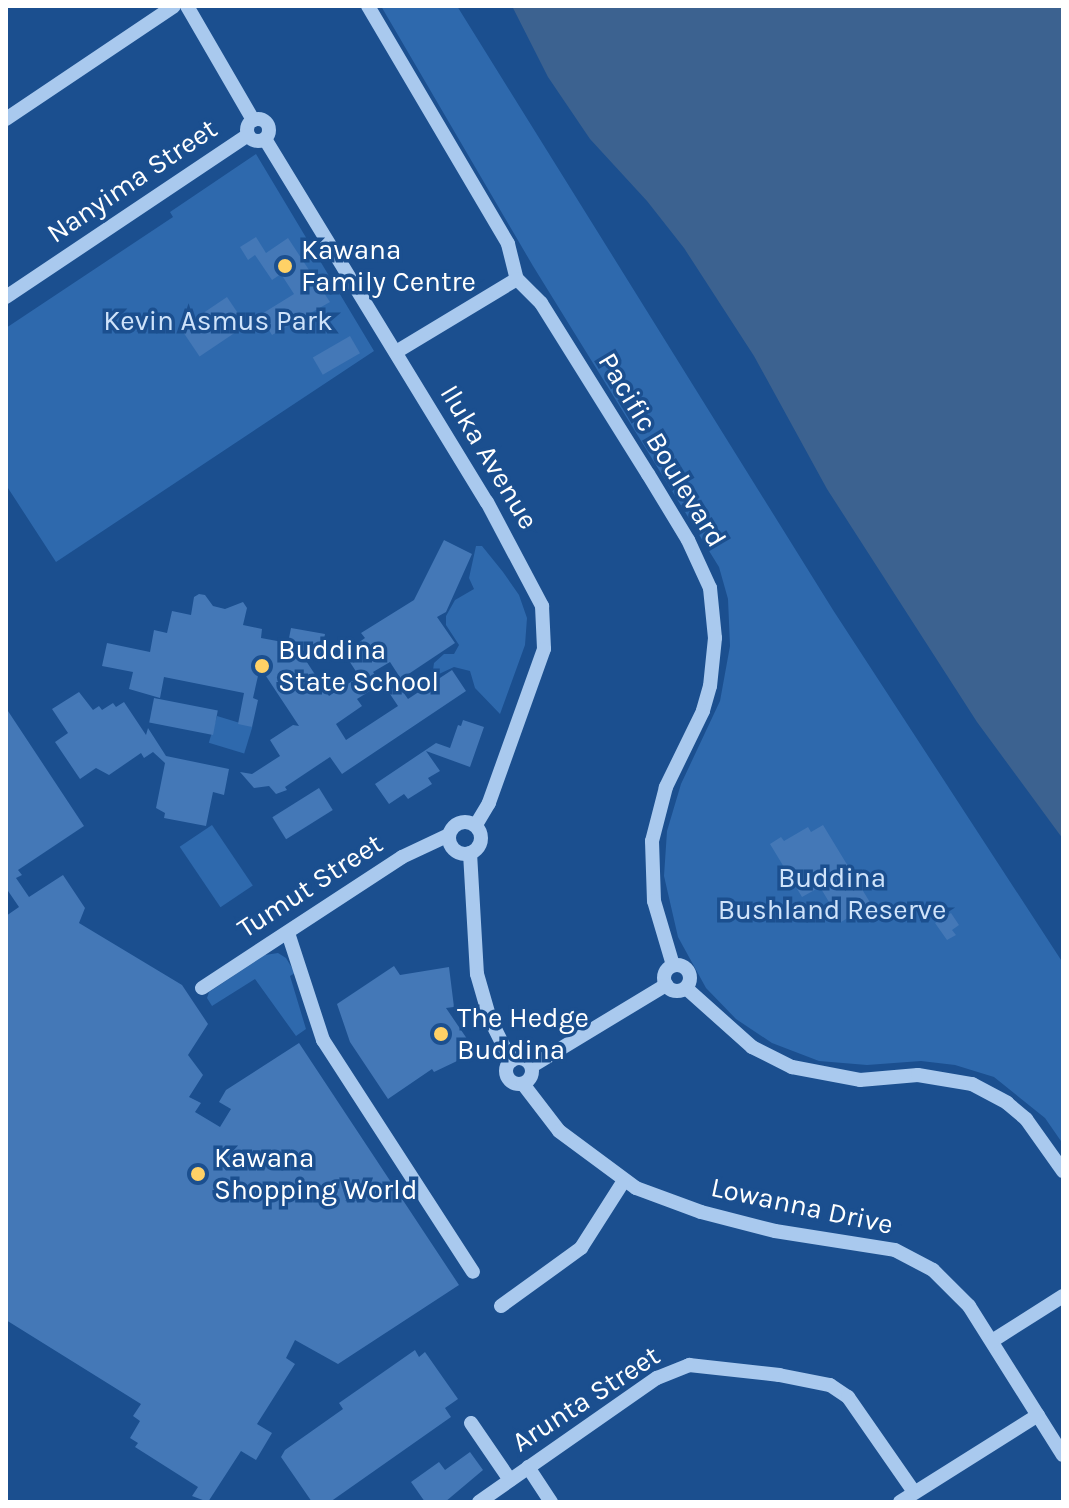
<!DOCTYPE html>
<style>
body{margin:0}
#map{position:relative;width:1069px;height:1508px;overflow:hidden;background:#1b4f8f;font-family:Karla,sans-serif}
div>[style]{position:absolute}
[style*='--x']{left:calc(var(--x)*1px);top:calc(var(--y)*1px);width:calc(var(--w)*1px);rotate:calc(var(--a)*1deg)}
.green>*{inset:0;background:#2e69ad;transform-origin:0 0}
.water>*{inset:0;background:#3c6290}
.building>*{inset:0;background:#4478b7;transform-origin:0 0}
.minor>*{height:14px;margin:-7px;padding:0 7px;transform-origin:7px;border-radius:7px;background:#a9c9ee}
.minor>.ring{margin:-7px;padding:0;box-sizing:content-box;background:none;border:14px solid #a9c9ee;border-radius:50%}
.dots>*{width:22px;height:22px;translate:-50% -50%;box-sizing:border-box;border:4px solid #1b4f8f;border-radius:50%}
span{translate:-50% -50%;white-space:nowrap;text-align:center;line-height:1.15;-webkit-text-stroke:7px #1b4f8f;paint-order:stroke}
.street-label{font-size:28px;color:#fff}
.poi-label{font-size:28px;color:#fff}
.left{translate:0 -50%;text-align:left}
.park-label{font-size:28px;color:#cfe3fa}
.frame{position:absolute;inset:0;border:8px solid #fff;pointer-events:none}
</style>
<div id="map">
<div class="green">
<i style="clip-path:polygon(381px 6px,457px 6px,833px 610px,1063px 963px,1063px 1144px,1045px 1118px,994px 1077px,955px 1065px,921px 1061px,867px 1065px,819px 1061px,772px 1043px,736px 1019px,706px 988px,678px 937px,664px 876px,667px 831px,681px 784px,720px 701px,730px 646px,728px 599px,719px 567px,533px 266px)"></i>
<i style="clip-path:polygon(256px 154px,374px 351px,56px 562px,6px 485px,6px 328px,173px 217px,170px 212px)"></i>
<i style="clip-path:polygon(476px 546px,482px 546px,503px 572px,519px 595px,527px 618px,525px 645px,500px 714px,475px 688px,470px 671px,454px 667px,439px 674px,433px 670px,434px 663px,444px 654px,454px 654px,459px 645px,446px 625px,446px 616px,455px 600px,474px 589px,469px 578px)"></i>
<i style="left:217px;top:716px;width:37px;height:28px;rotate:17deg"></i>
<i style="left:212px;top:825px;width:73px;height:39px;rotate:56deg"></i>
<i style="clip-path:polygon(278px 953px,286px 958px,295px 973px,290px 976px,306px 1029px,296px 1036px,255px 979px,212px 1006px,207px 998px,209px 992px,265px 955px)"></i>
</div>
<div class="water">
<i style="clip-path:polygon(512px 6px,1063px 6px,1063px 839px,977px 722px,827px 489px,754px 356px,684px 248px,647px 201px,590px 139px,548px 77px)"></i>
</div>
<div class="building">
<i style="clip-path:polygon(256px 237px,266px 253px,288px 238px,330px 302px,272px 335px,260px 315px,294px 294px,281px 274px,272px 280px,255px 255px,248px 260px,240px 247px)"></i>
<i style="left:227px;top:297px;width:34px;height:56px;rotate:56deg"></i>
<i style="left:350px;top:336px;width:20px;height:43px;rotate:60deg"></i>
<i style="clip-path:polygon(444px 540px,472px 554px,446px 612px,437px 617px,455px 643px,401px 679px,390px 662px,373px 672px,381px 684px,357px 699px,362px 706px,336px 724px,346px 740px,398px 706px,388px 691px,398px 685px,408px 699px,452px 670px,466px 691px,342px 774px,330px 757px,285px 787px,287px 790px,276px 794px,269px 786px,254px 788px,240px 772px,252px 774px,280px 756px,270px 740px,293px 725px,299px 726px,260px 667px,253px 698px,258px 700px,252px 727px,238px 724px,244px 693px,164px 677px,160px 698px,129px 689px,133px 672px,102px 666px,107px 643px,150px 652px,154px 630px,167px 633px,172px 611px,191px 615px,194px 597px,199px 594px,205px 595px,213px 606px,225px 609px,243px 602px,247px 608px,243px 625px,262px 629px,261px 638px,288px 643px,291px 628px,325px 634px,321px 655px,299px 650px,329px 696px,359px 676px,344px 653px,365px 638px,361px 633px,414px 600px)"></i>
<i style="clip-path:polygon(79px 692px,93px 710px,99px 706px,102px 710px,113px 703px,116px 707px,124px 702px,146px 735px,148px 728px,166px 756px,229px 769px,224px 795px,213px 792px,206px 826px,164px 818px,165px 813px,156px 808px,165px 763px,153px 752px,144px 758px,141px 753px,109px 775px,96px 768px,80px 779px,55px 742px,68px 733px,52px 709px)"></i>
<i style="left:154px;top:698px;width:65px;height:25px;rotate:11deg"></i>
<i style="clip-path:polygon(6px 708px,84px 826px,18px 870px,22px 875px,16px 878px,29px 897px,63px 875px,85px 908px,79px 923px,182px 985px,208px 1024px,188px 1055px,203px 1075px,189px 1097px,201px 1103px,195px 1112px,220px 1127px,231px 1109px,219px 1102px,226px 1090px,299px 1043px,459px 1285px,338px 1364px,295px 1340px,286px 1358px,295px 1364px,257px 1424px,272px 1433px,256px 1460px,241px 1451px,208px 1502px,192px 1496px,198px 1487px,135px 1447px,138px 1443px,130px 1438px,140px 1421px,133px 1416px,141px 1404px,6px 1320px,6px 916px,19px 907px,6px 888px)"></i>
<i style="clip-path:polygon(463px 720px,484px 727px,470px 767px,426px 751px,440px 771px,428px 778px,432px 784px,408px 799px,404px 794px,389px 804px,375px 784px,436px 743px,450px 748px,458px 725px,461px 726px)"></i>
<i style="left:319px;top:788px;width:26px;height:55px;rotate:58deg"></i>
<i style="clip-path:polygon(823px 825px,871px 904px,841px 922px,820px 887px,802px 897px,770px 844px,781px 837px,784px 841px,808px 827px,811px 832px)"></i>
<i style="clip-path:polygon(951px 913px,959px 925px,952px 930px,956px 935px,947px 940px,935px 923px)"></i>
<i style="clip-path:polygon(394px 966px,400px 975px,449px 967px,454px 1007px,446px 1008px,476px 1052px,434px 1072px,432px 1069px,388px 1099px,350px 1042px,337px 1004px)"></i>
<i style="clip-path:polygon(415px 1350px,419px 1357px,425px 1352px,458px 1399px,445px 1408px,451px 1417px,330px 1502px,312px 1502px,281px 1457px,285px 1450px,343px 1409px,339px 1403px)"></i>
<i style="clip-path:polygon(470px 1452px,483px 1470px,445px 1502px,425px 1502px,411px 1482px,439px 1462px,445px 1470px)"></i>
</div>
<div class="minor">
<i style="--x:187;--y:6;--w:132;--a:59.9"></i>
<i style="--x:368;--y:6;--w:276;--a:59.5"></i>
<i style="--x:508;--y:244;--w:36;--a:76"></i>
<i style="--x:517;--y:279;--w:34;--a:45"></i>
<i style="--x:541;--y:303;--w:202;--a:58"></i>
<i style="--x:648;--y:474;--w:77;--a:58.8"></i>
<i style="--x:688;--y:540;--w:53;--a:65.4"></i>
<i style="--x:710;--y:588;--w:50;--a:84.3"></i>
<i style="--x:715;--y:638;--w:48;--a:95.9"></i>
<i style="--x:710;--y:686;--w:26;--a:106"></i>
<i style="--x:703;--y:711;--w:85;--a:116"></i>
<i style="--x:666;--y:787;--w:56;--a:104.5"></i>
<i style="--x:652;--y:841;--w:60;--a:88.1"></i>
<i style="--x:654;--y:901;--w:67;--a:73.5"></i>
<i class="ring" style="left:247px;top:119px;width:8px;height:8px"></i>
<i style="--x:6;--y:119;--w:202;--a:-33.9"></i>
<i style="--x:265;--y:139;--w:426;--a:58.6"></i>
<i style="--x:487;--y:502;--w:118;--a:62.1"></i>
<i style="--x:542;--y:606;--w:43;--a:87.3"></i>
<i style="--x:544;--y:649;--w:164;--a:109.7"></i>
<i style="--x:489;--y:803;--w:26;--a:121"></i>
<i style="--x:6;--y:297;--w:291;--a:-33.8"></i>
<i style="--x:396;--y:352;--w:141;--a:-31.1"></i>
<i class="ring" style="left:449px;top:822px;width:18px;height:18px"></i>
<i style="--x:470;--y:853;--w:121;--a:86.7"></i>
<i style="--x:477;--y:974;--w:47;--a:73.9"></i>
<i style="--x:490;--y:1019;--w:47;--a:63.4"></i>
<i style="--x:288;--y:933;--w:113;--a:71.9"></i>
<i style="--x:323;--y:1040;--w:276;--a:57.1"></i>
<i class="ring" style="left:664px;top:965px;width:12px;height:12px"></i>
<i style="--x:202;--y:988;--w:239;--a:-33.2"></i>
<i style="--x:402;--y:857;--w:52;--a:-25.1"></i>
<i style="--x:686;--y:988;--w:89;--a:41.8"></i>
<i style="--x:752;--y:1047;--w:45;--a:26.6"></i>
<i style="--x:792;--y:1067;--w:69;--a:10.8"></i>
<i style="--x:860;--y:1080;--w:58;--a:-4.9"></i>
<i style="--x:918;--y:1075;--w:55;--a:9.5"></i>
<i style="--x:972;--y:1084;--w:40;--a:28"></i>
<i style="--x:1007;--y:1103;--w:25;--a:40"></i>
<i style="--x:1026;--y:1119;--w:64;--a:54.6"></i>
<i class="ring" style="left:506px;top:1058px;width:12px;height:12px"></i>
<i style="--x:532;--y:1066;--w:157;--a:-31.2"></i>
<i style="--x:523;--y:1084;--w:59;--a:52.5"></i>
<i style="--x:559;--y:1131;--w:96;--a:36.5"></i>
<i style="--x:636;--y:1188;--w:69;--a:20.3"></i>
<i style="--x:701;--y:1212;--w:76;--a:14.4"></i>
<i style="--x:775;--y:1231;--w:121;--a:9"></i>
<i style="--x:895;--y:1250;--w:43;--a:27.8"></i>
<i style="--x:933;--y:1270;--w:51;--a:45"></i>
<i style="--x:969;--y:1306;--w:176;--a:57.8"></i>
<i style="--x:501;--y:1306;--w:99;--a:-35.9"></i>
<i style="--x:581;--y:1248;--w:78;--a:-57.5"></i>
<i style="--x:992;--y:1341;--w:84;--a:-32.4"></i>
<i style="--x:471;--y:1423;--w:69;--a:55.6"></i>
<i style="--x:528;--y:1467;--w:42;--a:56.7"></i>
<i style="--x:479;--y:1502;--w:217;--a:-34.9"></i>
<i style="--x:657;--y:1378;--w:35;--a:-22"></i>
<i style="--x:689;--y:1365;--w:91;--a:6.3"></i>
<i style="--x:779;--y:1375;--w:52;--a:11.1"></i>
<i style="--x:830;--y:1385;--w:22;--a:34"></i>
<i style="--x:848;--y:1397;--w:116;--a:55.2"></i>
<i style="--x:900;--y:1502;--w:163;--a:-32.2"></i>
</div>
<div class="dots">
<i style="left:285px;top:266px;background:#ffd166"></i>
<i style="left:262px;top:666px;background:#ffd166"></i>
<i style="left:441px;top:1034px;background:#ffd166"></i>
<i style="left:198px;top:1174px;background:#ffd166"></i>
</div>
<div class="street-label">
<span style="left:132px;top:181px;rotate:-34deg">Nanyima Street</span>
<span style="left:662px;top:450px;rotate:59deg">Pacific Boulevard</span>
<span style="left:489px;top:457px;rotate:59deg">Iluka Avenue</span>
<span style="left:310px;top:886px;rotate:-33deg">Tumut Street</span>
<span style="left:802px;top:1206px;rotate:12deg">Lowanna Drive</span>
<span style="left:586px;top:1399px;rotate:-33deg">Arunta Street</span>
</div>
<div class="poi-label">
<span class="left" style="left:301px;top:266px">Kawana<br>Family Centre</span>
<span class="left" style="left:278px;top:666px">Buddina<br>State School</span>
<span class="left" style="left:457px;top:1034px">The Hedge<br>Buddina</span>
<span class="left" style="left:214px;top:1174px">Kawana<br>Shopping World</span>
</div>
<div class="park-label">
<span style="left:218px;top:321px">Kevin Asmus Park</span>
<span style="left:832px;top:894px">Buddina<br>Bushland Reserve</span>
</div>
<div class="frame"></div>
</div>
